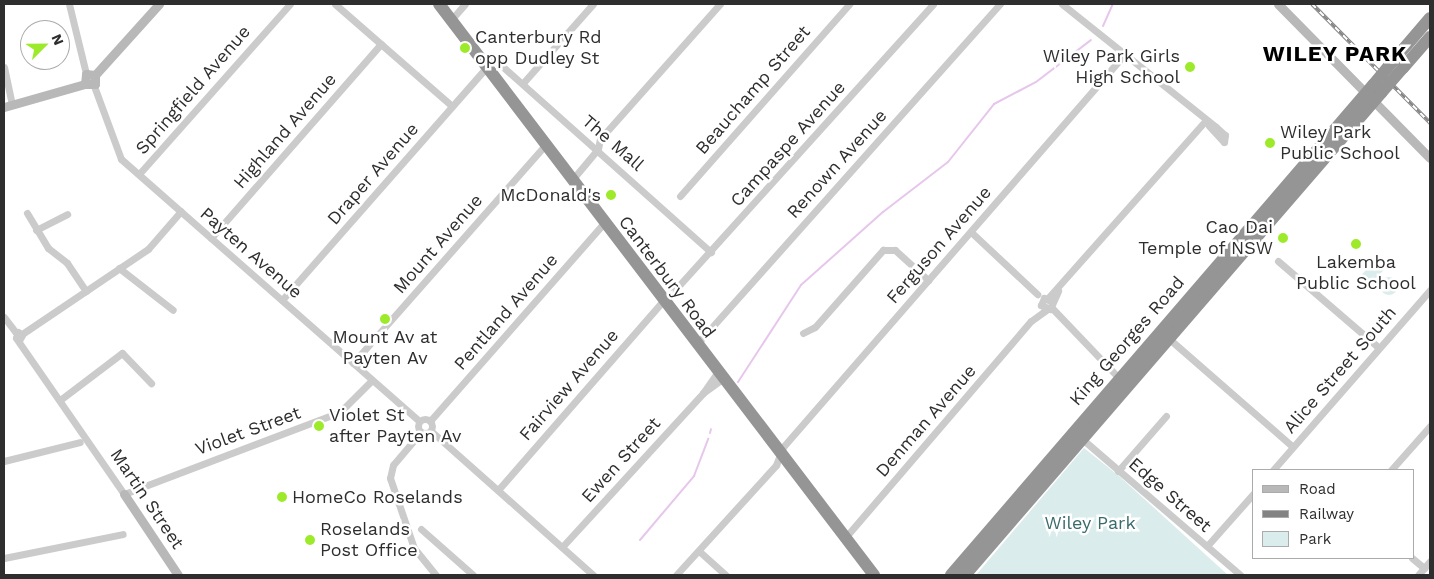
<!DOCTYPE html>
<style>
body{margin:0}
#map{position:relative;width:1434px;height:579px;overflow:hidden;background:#fff;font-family:"Work Sans",sans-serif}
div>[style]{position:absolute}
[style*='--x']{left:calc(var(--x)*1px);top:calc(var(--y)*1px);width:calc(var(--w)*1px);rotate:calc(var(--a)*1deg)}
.green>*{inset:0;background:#daeceb;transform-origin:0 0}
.round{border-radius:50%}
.stream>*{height:2px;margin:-1px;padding:0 1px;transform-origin:1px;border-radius:1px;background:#e7c6ec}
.street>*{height:7px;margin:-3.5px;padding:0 3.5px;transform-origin:3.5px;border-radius:3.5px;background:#cbcbcb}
.street>.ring{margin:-3.5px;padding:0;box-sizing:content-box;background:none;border:7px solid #cbcbcb;border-radius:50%}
.secondary>*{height:9px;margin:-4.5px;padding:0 4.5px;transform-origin:4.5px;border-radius:4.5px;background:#b8b8b8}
.highway>*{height:12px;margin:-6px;padding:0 6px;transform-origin:6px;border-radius:6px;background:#959595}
.rail>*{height:4px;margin-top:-2px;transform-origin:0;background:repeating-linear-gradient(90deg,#fff 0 5.5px,#838383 0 11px);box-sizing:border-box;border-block:1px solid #838383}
.highway-bridge>*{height:12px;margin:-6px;padding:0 6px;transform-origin:6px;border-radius:6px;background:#959595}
.dots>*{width:14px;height:14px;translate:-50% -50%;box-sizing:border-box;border:2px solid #fff;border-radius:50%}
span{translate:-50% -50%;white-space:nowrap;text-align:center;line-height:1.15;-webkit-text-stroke:5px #fff;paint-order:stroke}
.poi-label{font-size:18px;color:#2e2e2e}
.left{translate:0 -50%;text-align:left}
.right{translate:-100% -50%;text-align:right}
.street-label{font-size:18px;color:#2e2e2e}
.park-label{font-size:18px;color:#3a6a6a}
.district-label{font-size:22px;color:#000;font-weight:700;letter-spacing:1px}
.frame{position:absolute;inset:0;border:5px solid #2e2e2e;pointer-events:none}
.legend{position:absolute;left:1252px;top:469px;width:162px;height:90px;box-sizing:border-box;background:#fff;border:1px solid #ababab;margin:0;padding:6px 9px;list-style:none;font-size:15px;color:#2e2e2e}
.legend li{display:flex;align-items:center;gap:10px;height:25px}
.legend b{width:25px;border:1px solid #ababab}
.north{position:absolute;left:20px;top:20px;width:50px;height:50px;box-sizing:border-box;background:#fff;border:1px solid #ababab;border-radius:50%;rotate:67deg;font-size:14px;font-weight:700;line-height:20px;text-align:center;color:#2e2e2e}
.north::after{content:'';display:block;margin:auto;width:18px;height:22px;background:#9cea2a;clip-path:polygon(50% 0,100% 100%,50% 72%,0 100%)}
</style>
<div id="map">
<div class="green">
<i style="left:1375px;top:260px;width:13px;height:25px;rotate:42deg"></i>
<i class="round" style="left:1380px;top:277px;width:18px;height:18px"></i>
<i style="clip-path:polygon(1084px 448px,1119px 476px,1228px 575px,976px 575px)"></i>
</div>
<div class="stream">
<i style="--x:1103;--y:26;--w:24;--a:-66"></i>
<i style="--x:738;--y:382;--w:116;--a:-57"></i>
<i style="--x:801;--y:285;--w:110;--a:-41.7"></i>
<i style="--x:883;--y:212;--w:82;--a:-37.6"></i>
<i style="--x:948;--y:162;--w:74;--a:-51.6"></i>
<i style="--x:994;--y:104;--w:47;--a:-27.6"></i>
<i style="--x:1036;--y:82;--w:69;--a:-37.4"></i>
<i style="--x:710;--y:433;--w:4;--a:-76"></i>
<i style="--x:640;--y:540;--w:84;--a:-49.8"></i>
<i style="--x:694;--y:476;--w:40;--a:-69"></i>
</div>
<div class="street">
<i style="--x:69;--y:4;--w:72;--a:76.3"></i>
<i style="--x:335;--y:4;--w:155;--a:41.1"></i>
<i style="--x:1062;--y:4;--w:197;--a:38.6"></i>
<i style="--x:1216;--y:127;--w:12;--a:42"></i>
<i style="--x:1225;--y:135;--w:7;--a:98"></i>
<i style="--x:1224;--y:142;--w:22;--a:-133"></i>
<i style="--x:451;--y:20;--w:21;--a:-49"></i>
<i style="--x:493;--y:58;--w:292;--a:41.7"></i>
<i style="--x:4;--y:67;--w:39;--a:78"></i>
<i style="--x:523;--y:83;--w:106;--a:-48.5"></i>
<i style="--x:94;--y:86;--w:78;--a:69.7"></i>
<i style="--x:121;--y:159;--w:397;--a:41.3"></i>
<i style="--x:139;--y:174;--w:227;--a:-48.4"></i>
<i style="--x:572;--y:180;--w:40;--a:-50"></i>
<i style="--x:598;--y:149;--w:10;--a:-79"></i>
<i style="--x:600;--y:139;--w:181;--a:-48.4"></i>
<i style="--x:680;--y:196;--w:256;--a:-48.6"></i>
<i style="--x:27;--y:213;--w:41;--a:59"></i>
<i style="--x:48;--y:248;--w:24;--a:38"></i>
<i style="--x:67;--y:263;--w:34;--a:56"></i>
<i style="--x:36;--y:230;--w:35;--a:-27"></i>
<i style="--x:971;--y:232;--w:91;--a:43.2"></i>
<i style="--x:211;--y:238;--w:258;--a:-48.8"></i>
<i style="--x:1278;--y:261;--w:133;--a:40.7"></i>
<i style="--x:119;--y:268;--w:68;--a:37.9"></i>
<i style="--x:1048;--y:298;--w:235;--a:-48.4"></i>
<i style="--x:282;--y:300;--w:310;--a:-48.7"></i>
<i style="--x:664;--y:302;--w:401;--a:-47.9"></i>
<i style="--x:1052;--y:302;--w:9;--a:-153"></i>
<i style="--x:1044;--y:298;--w:8;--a:113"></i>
<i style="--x:1041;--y:305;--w:10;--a:24"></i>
<i style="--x:1050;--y:309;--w:20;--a:-66"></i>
<i style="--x:1051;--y:307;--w:97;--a:46.3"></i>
<i style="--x:4;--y:317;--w:20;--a:53"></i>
<i style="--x:803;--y:333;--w:13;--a:-27"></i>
<i style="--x:815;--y:327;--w:103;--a:-48.6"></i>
<i style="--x:883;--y:250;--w:12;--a:0"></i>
<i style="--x:895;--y:250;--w:45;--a:42.3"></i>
<i style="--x:22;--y:334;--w:152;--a:-34"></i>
<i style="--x:148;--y:249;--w:50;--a:-49"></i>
<i style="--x:1167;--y:337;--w:167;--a:41.1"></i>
<i style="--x:20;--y:339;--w:4;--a:-63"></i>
<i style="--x:22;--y:335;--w:5;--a:-143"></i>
<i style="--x:18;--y:332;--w:6;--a:108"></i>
<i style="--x:16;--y:338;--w:190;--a:55.3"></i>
<i style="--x:124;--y:494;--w:231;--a:-20.8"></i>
<i style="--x:340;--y:412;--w:45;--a:-45"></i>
<i style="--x:696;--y:345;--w:457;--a:-48.3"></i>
<i style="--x:353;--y:363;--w:290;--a:-48.6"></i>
<i style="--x:703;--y:393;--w:24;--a:-55"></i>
<i style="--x:60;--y:400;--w:78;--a:-37.2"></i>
<i style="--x:122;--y:353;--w:42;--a:46"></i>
<i class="ring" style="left:418px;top:419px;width:7px;height:7px"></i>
<i style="--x:430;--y:421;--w:264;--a:-48.7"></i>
<i style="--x:431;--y:431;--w:217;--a:41.6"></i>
<i style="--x:421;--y:432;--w:43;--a:130.3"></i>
<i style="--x:393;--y:465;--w:13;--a:103"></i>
<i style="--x:390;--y:478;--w:74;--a:71.1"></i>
<i style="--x:414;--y:548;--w:35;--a:51"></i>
<i style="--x:1081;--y:438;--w:210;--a:40.7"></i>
<i style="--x:4;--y:461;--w:78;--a:-14"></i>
<i style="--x:1273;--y:470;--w:239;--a:-48.9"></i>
<i style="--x:1391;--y:470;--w:59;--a:-48.4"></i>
<i style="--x:1118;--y:471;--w:73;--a:-48.9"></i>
<i style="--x:498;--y:490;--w:251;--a:-48.9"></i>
<i style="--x:421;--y:529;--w:69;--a:41.5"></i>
<i style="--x:844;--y:539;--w:287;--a:-49.4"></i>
<i style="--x:1031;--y:321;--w:19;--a:-36"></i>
<i style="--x:1207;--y:546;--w:69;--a:-48.5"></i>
<i style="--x:562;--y:547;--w:209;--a:-47.5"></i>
<i style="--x:703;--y:393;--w:24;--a:-36"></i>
<i style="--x:699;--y:551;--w:36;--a:42"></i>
<i style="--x:4;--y:558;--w:121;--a:-11.4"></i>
<i style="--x:1412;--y:558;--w:16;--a:40"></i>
<i style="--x:676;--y:575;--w:149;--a:-47.7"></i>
<i style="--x:776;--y:465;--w:19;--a:-69"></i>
<i style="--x:783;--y:447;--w:518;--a:-48.99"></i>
<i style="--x:1418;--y:575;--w:18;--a:-49"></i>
</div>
<div class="secondary">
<i style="--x:1278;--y:4;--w:216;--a:45.4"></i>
<i style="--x:95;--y:75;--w:96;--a:-48"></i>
<i style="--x:85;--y:84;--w:10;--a:0"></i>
<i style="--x:95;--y:84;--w:9;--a:-90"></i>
<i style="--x:85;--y:84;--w:10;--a:-84"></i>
<i style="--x:86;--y:74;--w:9;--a:6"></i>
<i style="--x:4;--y:107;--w:84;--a:-15.9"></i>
<i style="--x:124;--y:494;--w:97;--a:56.3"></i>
</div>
<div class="highway">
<i style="--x:439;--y:4;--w:718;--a:52.7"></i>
<i style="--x:1394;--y:60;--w:55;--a:-49.4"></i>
<i style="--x:1403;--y:68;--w:41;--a:-48.9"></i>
<i style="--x:951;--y:575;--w:647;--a:-49.26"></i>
<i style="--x:965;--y:575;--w:637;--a:-49.2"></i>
</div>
<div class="rail">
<i style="--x:1312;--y:4;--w:168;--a:45.2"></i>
</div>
<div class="highway-bridge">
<i style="--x:1373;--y:85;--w:33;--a:-50"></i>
<i style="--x:1381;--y:93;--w:33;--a:-49"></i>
</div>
<div class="dots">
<i style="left:465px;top:48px;background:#9cea2a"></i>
<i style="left:1190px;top:67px;background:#9cea2a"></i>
<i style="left:1270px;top:143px;background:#9cea2a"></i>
<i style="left:611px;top:195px;background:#9cea2a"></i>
<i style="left:1283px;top:238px;background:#9cea2a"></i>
<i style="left:1356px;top:244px;background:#9cea2a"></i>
<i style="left:385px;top:319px;background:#9cea2a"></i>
<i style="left:319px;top:426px;background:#9cea2a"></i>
<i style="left:282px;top:497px;background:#9cea2a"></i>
<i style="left:310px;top:540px;background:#9cea2a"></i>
</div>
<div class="poi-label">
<span class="left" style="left:475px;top:48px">Canterbury Rd<br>opp Dudley St</span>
<span class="right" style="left:1180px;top:67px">Wiley Park Girls<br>High School</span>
<span class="left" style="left:1280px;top:143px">Wiley Park<br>Public School</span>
<span class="right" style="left:601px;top:195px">McDonald's</span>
<span class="right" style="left:1273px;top:238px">Cao Dai<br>Temple of NSW</span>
<span style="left:1356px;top:273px">Lakemba<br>Public School</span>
<span style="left:385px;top:348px">Mount Av at<br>Payten Av</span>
<span class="left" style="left:329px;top:426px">Violet St<br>after Payten Av</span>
<span class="left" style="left:292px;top:497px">HomeCo Roselands</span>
<span class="left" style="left:320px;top:540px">Roselands<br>Post Office</span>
</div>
<div class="street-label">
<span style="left:193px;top:90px;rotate:-49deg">Springfield Avenue</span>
<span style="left:753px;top:90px;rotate:-49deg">Beauchamp Street</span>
<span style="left:285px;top:131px;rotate:-49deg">Highland Avenue</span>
<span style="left:613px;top:143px;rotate:41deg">The Mall</span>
<span style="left:788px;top:144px;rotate:-48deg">Campaspe Avenue</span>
<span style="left:837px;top:164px;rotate:-48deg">Renown Avenue</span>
<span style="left:373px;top:174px;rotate:-49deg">Draper Avenue</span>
<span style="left:438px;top:244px;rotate:-49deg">Mount Avenue</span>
<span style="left:939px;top:245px;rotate:-49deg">Ferguson Avenue</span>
<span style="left:251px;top:253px;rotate:41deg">Payten Avenue</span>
<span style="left:667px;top:277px;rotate:53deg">Canterbury Road</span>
<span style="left:506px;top:312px;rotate:-49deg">Pentland Avenue</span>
<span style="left:1127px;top:341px;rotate:-49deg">King Georges Road</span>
<span style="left:1340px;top:370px;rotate:-49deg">Alice Street South</span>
<span style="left:569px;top:385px;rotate:-49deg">Fairview Avenue</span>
<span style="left:926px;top:421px;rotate:-49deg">Denman Avenue</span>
<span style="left:248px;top:431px;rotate:-20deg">Violet Street</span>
<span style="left:621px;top:460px;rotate:-48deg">Ewen Street</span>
<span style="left:1170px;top:495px;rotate:41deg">Edge Street</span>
<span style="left:147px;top:499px;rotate:56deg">Martin Street</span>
</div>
<div class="park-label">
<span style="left:1090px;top:523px">Wiley Park</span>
</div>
<div class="district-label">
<span style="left:1335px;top:54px">WILEY PARK</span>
</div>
<div class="frame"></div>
<ul class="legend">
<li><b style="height:6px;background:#b8b8b8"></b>Road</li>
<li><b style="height:6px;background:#838383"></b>Railway</li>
<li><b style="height:14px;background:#daeceb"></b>Park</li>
</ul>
<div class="north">N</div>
</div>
